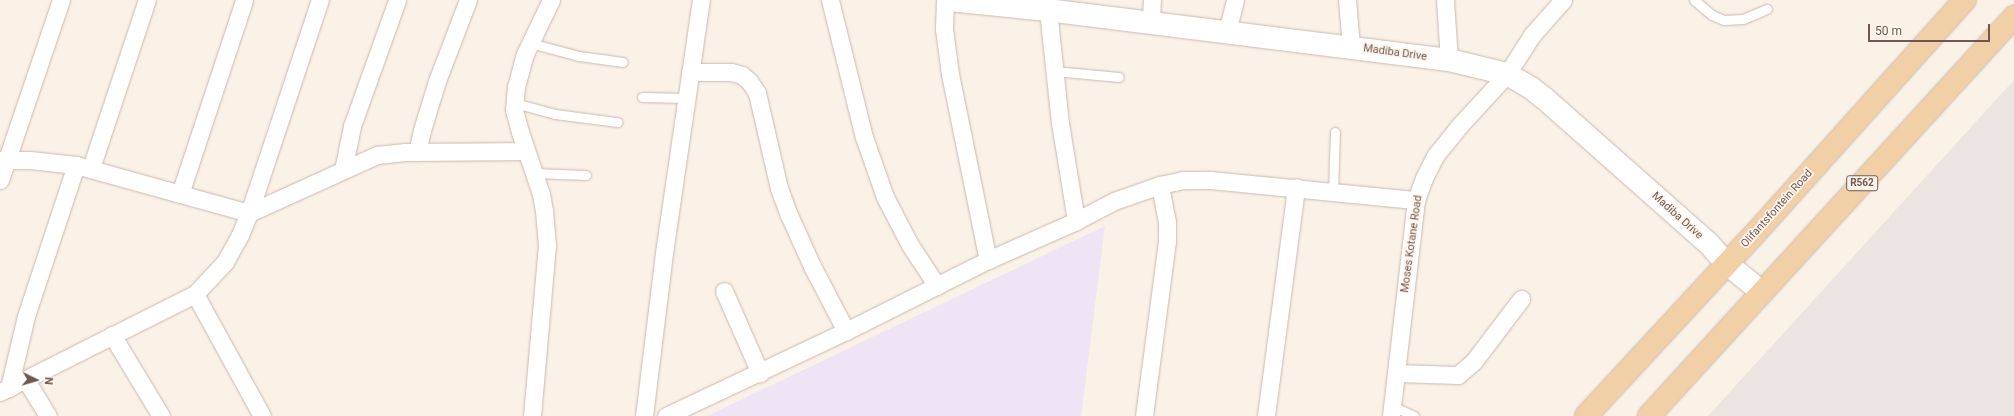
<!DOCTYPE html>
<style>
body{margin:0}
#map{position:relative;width:2014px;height:416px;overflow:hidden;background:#faf1e7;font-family:Roboto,sans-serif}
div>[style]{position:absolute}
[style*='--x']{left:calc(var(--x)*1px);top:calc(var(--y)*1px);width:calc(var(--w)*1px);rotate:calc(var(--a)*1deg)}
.industrial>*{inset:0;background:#ebe4e0}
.education>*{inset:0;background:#eee4f6}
.roads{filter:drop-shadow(0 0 1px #cab9ae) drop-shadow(0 0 1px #cab9ae)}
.lane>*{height:9px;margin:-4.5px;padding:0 4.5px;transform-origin:4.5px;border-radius:4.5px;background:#fff}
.street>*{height:17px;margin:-8.5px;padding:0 8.5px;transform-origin:8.5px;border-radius:8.5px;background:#fff}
.secondary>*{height:22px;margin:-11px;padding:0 11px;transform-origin:11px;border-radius:11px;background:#fff}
.primary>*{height:22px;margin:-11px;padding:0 11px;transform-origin:11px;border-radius:11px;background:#f1cfa7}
span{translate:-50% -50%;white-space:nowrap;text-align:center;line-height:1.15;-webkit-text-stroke:3.5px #fdf5ed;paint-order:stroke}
.shield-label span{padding:1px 3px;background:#fdf5ed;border:1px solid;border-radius:3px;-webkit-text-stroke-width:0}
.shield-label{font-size:10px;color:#70584e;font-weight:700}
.street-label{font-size:11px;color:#70584e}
.north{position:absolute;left:16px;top:360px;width:40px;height:40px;-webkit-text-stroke:3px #fdf5ed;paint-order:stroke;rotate:95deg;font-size:11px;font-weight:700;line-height:16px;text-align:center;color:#70584e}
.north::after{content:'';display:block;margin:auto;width:14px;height:18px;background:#70584e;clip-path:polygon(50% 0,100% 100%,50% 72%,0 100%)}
.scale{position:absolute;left:1868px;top:24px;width:122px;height:18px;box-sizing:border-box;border:2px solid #70584e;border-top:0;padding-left:5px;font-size:12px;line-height:14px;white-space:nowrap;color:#70584e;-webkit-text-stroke:3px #fdf5ed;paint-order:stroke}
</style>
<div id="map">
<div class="industrial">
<i style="clip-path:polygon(2014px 80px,2014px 416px,1708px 416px)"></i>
</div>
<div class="education">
<i style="clip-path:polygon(1105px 226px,1081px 416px,707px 416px)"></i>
</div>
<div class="roads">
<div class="lane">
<i style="--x:1694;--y:0;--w:23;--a:40"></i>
<i style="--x:1712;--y:15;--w:13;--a:23"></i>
<i style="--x:1724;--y:20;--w:19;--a:-3"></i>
<i style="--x:1743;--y:19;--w:26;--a:-23"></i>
<i style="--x:530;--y:43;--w:51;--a:14.9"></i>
<i style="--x:579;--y:56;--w:44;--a:7.8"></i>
<i style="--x:1054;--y:71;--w:65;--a:5.3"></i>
<i style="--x:642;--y:97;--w:44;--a:1.3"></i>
<i style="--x:515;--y:103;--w:41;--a:15.4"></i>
<i style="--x:555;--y:114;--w:63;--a:7.4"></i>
<i style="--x:535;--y:173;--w:51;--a:2.2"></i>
<i style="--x:1333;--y:191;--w:59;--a:-88.1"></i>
<i style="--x:1392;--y:406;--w:24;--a:24"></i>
</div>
<div class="street">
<i style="--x:830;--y:0;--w:141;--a:76.1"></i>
<i style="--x:864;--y:137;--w:64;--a:70.7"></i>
<i style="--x:885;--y:197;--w:54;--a:62.5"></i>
<i style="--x:910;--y:245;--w:49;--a:56.6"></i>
<i style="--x:945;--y:0;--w:29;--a:92"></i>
<i style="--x:944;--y:29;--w:45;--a:82.4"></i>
<i style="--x:950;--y:74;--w:190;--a:78.5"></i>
<i style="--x:1047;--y:0;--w:124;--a:84"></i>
<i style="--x:1060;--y:123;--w:99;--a:80.7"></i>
<i style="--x:1347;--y:0;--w:47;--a:85.1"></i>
<i style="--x:1445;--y:0;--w:60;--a:86.2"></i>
<i style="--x:1151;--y:24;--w:24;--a:-88"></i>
<i style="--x:1227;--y:32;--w:33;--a:-76"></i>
<i style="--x:690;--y:72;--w:41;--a:0"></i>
<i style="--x:731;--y:72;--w:11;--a:15"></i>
<i style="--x:742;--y:75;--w:9;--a:41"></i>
<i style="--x:749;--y:81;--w:14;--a:56"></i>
<i style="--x:757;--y:93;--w:98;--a:77"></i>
<i style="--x:779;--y:188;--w:29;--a:70"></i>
<i style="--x:789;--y:215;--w:56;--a:65.7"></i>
<i style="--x:812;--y:266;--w:73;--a:62.4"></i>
<i style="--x:417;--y:152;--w:23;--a:-77"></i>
<i style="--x:422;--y:130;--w:51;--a:-73"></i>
<i style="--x:437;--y:81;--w:87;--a:-69.1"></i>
<i style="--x:0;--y:160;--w:30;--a:0"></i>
<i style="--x:30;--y:160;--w:46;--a:6.2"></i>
<i style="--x:76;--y:165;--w:180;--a:15.5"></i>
<i style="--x:249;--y:213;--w:141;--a:-24.4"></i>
<i style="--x:377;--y:155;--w:28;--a:-6"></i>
<i style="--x:405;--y:152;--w:121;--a:-0.5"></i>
<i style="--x:91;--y:168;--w:177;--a:-71.6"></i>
<i style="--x:343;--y:170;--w:45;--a:-78.4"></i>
<i style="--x:352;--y:126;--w:134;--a:-70.3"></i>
<i style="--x:0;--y:180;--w:190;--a:-71.3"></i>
<i style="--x:180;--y:194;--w:204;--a:-71.7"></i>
<i style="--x:724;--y:291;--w:90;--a:66.3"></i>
<i style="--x:195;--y:294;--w:139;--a:61.2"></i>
<i style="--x:112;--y:335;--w:95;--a:58.8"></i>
<i style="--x:1396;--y:373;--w:62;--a:1.8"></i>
<i style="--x:1458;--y:375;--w:21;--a:-41"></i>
<i style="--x:1474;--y:361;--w:78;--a:-52.8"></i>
<i style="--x:26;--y:380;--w:42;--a:58.6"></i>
<i style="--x:9;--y:388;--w:74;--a:-76.7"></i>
<i style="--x:26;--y:316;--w:159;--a:-71.7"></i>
<i style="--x:0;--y:392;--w:218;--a:-26.7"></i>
<i style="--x:195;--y:294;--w:44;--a:-46.8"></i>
<i style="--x:225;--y:262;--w:31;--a:-61"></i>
<i style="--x:240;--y:235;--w:24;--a:-68"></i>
<i style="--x:249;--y:213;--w:225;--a:-71.6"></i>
<i style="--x:532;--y:416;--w:172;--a:-85"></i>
<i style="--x:547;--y:245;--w:34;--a:-95"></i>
<i style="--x:544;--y:211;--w:17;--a:-100"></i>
<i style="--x:541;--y:194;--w:65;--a:-108.7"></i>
<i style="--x:520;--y:132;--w:23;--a:-105"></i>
<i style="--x:514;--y:110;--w:23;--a:-85"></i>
<i style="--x:516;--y:87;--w:34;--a:-75"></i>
<i style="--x:525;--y:54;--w:60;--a:-64.3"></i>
<i style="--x:644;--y:416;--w:171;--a:-83"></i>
<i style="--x:665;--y:246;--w:249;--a:-81.7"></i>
<i style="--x:666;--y:416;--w:199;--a:-25.3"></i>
<i style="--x:846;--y:331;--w:159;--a:-26.6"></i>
<i style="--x:988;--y:260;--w:96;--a:-23.9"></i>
<i style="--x:1076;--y:221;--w:43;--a:-27.8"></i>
<i style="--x:1114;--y:201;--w:49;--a:-19.2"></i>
<i style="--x:1160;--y:185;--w:24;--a:-12"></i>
<i style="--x:1183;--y:180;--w:28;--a:0"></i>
<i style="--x:1211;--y:180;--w:206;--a:5.6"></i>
<i style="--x:1144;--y:416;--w:177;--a:-82.5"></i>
<i style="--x:1167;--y:241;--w:19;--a:-90"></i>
<i style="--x:1167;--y:222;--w:38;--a:-101"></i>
<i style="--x:1266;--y:416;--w:231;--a:-82.5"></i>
<i style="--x:1391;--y:416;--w:217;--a:-83.4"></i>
<i style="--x:1416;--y:200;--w:23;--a:-70"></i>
<i style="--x:1424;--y:178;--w:25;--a:-63"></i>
<i style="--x:1435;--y:156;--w:40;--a:-51"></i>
<i style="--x:1460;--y:125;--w:69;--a:-47.3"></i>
<i style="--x:1507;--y:74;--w:46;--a:-57.3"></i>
<i style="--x:1532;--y:35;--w:47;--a:-48.5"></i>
</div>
<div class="secondary">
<i style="--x:949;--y:0;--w:99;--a:5.8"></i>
<i style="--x:1047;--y:10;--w:405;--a:7.1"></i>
<i style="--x:1449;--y:60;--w:60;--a:13.6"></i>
<i style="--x:1507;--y:74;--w:28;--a:30"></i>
<i style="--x:1531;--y:88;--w:16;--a:38"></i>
<i style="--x:1544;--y:98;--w:220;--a:41.5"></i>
<i style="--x:1709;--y:244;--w:27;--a:48"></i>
<i style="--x:1727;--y:264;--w:45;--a:38.7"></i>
</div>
<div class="primary">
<i style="--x:1586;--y:416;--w:244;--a:-47.2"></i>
<i style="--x:1752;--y:237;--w:319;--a:-48.1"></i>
<i style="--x:1649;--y:416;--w:541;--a:-47.55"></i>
</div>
</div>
<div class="shield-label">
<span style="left:1862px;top:183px">R562</span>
</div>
<div class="street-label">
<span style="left:1395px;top:53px;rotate:8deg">Madiba Drive</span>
<span style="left:1777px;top:209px;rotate:-48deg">Olifantsfontein Road</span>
<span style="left:1677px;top:216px;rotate:42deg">Madiba Drive</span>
<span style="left:1412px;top:244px;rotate:-82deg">Moses Kotane Road</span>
</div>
<div class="north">N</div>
<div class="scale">50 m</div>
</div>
